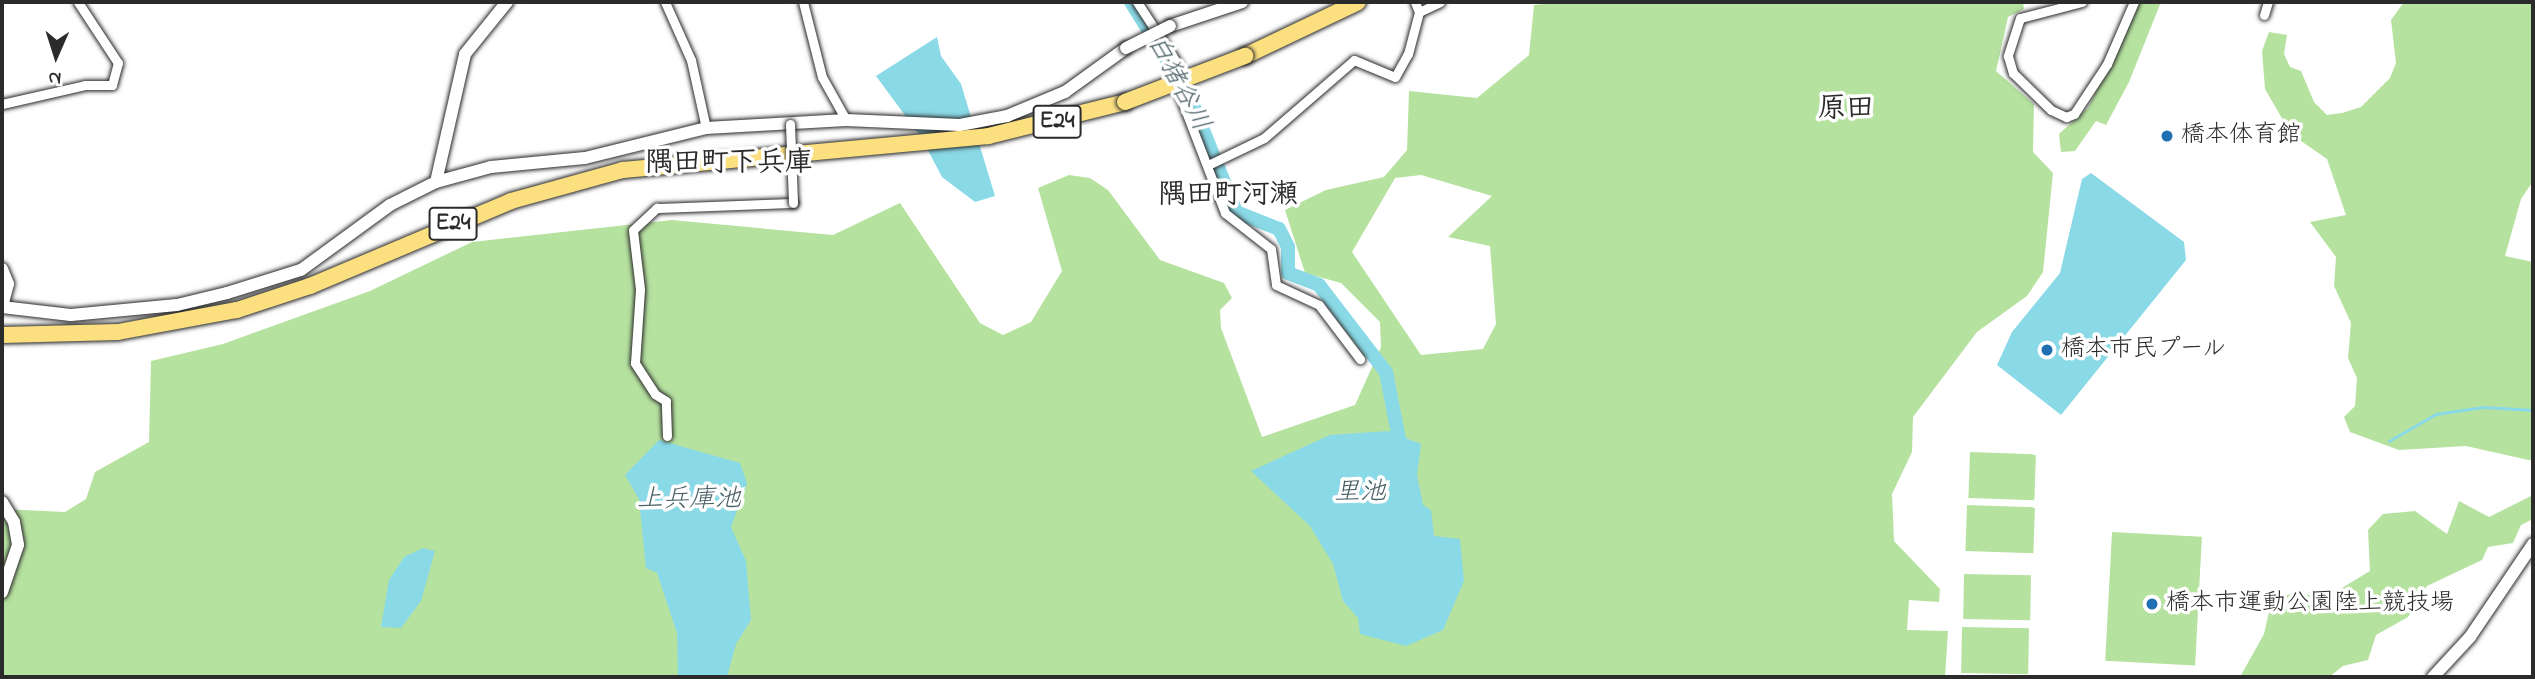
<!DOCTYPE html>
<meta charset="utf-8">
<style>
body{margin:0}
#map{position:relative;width:2535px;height:679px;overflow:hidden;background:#fff;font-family:"Indie Flower","Klee One",sans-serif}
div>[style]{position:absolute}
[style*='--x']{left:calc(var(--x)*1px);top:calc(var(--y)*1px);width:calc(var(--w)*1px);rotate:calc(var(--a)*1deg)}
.green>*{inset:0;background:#b6e2a0;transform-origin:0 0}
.water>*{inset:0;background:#8ad9e6}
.stream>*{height:2.5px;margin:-1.25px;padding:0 1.25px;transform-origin:1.25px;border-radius:1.25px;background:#8ad9e6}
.river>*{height:14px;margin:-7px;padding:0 7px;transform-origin:7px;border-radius:7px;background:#8ad9e6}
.roads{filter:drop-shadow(0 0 2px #2b2b2b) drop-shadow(0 0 2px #2b2b2b)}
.street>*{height:9px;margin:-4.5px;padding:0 4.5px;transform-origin:4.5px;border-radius:4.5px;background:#fff}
.secondary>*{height:12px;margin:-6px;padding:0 6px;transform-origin:6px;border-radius:6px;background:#fff}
.highway>*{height:16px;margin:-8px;padding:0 8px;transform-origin:8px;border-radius:8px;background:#fce080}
.bridges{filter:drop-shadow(0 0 2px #2b2b2b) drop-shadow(0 0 2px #2b2b2b)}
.street-bridge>*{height:9px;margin:-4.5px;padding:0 4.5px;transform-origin:4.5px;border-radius:4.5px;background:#fff}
.secondary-bridge>*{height:12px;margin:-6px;padding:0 6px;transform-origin:6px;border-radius:6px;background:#fff}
.highway-bridge>*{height:16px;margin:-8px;padding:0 8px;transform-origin:8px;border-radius:8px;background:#fce080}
.dots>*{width:19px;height:19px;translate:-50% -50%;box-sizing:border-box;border:4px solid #fff;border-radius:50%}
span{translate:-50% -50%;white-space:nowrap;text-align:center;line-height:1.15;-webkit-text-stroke:7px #fff;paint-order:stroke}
.shield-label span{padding:2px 5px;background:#fff;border:2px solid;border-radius:5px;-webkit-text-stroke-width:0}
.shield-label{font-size:23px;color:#2b2b2b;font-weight:700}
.poi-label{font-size:24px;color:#2b2b2b}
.left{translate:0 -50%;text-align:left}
.water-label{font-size:26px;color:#485f63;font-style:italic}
.quarter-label{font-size:28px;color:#2b2b2b;font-weight:700}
.frame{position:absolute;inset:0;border:4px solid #2b2b2b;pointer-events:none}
.north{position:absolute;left:21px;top:21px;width:70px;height:70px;-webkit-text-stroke:5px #fff;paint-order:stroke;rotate:183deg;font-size:19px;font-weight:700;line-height:28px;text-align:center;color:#2b2b2b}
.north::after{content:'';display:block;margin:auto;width:24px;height:32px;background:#2b2b2b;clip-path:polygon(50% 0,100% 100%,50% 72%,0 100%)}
</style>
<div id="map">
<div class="green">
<i style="clip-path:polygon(evenodd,1565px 2px,2023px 2px,2024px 9px,2008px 17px,1996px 71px,2034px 104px,2033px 152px,2053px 173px,2043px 272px,2027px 296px,1977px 332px,1913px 417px,1912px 452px,1892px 494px,1894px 541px,1940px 589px,1939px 602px,1909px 600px,1907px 630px,1948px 631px,1945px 677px,2px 677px,2px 509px,65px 512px,86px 499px,95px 472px,149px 442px,151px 361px,223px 344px,370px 291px,472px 242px,672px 220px,833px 235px,900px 203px,980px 323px,1003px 335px,1031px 322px,1062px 271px,1038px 188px,1069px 175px,1090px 178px,1108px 190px,1160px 260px,1224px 283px,1232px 298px,1220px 310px,1221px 328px,1262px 437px,1355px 405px,1381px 347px,1380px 322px,1341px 283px,1305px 273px,1285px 210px,1326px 190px,1384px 177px,1407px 150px,1409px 91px,1477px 98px,1529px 55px,1534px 5px,1565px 2px,1421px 175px,1492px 196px,1448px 237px,1490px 246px,1496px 324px,1483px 349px,1421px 355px,1352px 252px,1395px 178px,1421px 175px)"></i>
<i style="clip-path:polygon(2139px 2px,2161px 2px,2129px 82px,2106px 125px,2096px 121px,2075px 151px,2061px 152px,2059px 134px,2088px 108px)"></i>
<i style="clip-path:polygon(2404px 2px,2533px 2px,2533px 181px,2521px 199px,2505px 256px,2533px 262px,2533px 461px,2466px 446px,2399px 450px,2350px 432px,2344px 417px,2355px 406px,2357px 378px,2348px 358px,2351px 323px,2334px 286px,2336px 257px,2310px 222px,2346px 215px,2327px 159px,2291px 134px,2265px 89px,2262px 51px,2269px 32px,2287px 35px,2284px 54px,2290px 67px,2301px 71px,2314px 102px,2327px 115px,2342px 113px,2361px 107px,2390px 78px,2396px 63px,2391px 20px)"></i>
<i style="left:1970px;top:452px;width:66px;height:46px;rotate:2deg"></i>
<i style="clip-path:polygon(2533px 495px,2533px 519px,2521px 525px,2513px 543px,2488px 547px,2482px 560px,2427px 586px,2408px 617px,2376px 635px,2368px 660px,2343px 666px,2329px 677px,2240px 677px,2264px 634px,2269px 612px,2281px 598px,2292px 593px,2327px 597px,2370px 571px,2368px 530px,2383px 514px,2415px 511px,2447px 534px,2459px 501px,2489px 517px)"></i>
<i style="left:1967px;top:505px;width:68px;height:46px;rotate:2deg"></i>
<i style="left:2112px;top:532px;width:90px;height:129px;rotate:3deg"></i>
<i style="left:1964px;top:574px;width:67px;height:45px;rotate:1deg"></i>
<i style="left:1962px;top:627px;width:67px;height:46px;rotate:1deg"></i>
</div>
<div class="water">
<i style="clip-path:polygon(937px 37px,941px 56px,961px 84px,995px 196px,975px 202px,942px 177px,921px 137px,876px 76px)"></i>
<i style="clip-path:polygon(2091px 173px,2184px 242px,2186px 260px,2061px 415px,1997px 365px,2012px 332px,2060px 273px,2082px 179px)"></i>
<i style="clip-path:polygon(1388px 431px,1421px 444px,1417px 475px,1423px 505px,1431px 510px,1434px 536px,1460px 539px,1464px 581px,1443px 630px,1406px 646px,1360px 634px,1358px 618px,1343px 601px,1333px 564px,1310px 526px,1251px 471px,1330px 435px)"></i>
<i style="clip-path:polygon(659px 440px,740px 463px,747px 483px,731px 527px,746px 561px,751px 620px,736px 644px,727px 677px,678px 677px,677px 633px,657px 573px,646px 568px,639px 499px,625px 475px)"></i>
<i style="clip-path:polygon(423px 548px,435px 551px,421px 601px,401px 628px,381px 627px,389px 580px,404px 557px)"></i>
</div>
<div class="stream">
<i style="--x:2389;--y:441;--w:54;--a:-29.9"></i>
<i style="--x:2436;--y:414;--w:49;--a:-8.3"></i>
<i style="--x:2484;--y:407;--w:49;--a:3.5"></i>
</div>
<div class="river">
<i style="--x:1131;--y:2;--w:110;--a:58.1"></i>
<i style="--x:1189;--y:95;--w:126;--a:68.1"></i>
<i style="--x:1236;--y:212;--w:46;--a:21.6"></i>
<i style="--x:1279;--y:229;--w:20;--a:63"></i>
<i style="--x:1288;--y:247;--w:26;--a:90"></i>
<i style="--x:1288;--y:273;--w:33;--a:21"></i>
<i style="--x:1319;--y:285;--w:110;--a:52.4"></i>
<i style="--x:1386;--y:372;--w:84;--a:79"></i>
</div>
<div class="roads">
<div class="street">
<i style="--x:665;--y:2;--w:64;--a:65.9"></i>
<i style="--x:691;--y:60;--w:70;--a:77.6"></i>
<i style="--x:803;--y:2;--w:77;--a:75.8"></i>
<i style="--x:822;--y:77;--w:49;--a:60.8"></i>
<i style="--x:1137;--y:2;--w:75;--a:56.9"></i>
<i style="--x:1178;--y:65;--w:14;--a:111"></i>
<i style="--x:1173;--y:78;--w:145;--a:68.9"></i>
<i style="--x:1225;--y:213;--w:58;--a:38"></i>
<i style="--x:1271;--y:249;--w:36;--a:82"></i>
<i style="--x:1276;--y:285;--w:47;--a:24.9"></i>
<i style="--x:1319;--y:305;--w:68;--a:52.8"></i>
<i style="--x:2082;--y:2;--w:64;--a:165.5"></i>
<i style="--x:2020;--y:18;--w:40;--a:108"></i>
<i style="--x:2008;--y:56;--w:18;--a:74"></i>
<i style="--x:2013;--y:73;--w:53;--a:44.2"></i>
<i style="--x:2051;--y:110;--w:17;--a:25"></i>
<i style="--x:2066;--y:117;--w:9;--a:-21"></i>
<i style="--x:2074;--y:114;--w:60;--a:-56.6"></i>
<i style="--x:2107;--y:64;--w:68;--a:-66.5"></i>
<i style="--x:1419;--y:12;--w:23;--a:-25"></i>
<i style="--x:2264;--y:15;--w:14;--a:-73"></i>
<i style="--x:2;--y:104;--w:85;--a:-12.9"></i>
<i style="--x:85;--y:85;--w:27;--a:0"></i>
<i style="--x:112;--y:85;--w:23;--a:-75"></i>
<i style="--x:118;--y:63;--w:73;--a:-123.3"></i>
<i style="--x:1208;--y:165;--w:62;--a:-25.7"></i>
<i style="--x:1264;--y:138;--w:119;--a:-40.9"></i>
<i style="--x:1354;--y:60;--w:44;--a:22.5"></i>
<i style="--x:1395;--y:77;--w:26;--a:-61"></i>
<i style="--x:1408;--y:54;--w:43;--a:-75.3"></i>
<i style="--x:1419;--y:12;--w:11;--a:-112"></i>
<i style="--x:667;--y:436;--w:35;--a:-92"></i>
<i style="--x:666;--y:401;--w:13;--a:-148"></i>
<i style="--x:655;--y:394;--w:37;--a:-123"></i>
<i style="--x:635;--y:363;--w:74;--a:-86.1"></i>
<i style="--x:640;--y:289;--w:59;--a:-96.8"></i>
<i style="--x:633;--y:230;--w:33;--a:-43"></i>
<i style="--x:657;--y:208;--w:136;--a:-2.1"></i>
</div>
<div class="secondary">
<i style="--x:1170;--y:26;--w:76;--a:-18.4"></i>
<i style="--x:436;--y:182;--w:131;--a:-77.2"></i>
<i style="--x:465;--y:54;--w:67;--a:-51.1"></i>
<i style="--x:2;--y:269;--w:16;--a:68"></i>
<i style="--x:8;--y:284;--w:23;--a:105"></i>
<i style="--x:2;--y:307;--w:69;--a:6.6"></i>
<i style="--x:71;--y:315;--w:106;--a:-5.4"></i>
<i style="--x:177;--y:305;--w:51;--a:-13.5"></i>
<i style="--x:227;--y:293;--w:77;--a:-17.3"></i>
<i style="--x:301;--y:270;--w:110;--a:-36.1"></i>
<i style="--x:390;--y:205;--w:51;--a:-26.6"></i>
<i style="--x:436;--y:182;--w:57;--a:-15.3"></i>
<i style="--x:491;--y:167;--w:94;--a:-5.5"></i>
<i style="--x:585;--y:158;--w:125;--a:-13.9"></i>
<i style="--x:706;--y:128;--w:140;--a:-3.3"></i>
<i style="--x:846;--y:120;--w:114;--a:2.5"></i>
<i style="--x:960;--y:125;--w:48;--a:-10.8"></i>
<i style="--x:1007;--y:116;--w:63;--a:-22.5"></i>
<i style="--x:1065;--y:92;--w:75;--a:-35.8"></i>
<i style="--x:2;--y:502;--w:23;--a:59"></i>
<i style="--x:14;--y:522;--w:23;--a:80"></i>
<i style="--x:18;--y:545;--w:50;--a:108.8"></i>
<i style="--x:2433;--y:677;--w:54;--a:-47.2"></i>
<i style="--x:2470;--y:637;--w:112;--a:-55.9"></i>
</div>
<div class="highway">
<i style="--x:1245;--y:56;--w:125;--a:-25.5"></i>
<i style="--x:2;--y:335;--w:116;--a:-1.5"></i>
<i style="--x:118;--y:332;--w:121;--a:-10.5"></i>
<i style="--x:237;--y:310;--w:77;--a:-18.2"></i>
<i style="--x:310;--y:286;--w:218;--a:-22.9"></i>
<i style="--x:511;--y:201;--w:116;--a:-15.5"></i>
<i style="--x:623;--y:170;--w:367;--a:-5.3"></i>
<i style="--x:988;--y:136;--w:141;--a:-13.9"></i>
</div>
</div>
<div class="bridges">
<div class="street-bridge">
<i style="--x:790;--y:124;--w:79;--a:87.8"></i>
</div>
<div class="secondary-bridge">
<i style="--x:1126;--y:48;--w:49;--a:-26.6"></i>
</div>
<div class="highway-bridge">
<i style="--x:1125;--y:102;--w:129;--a:-21"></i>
</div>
</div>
<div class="dots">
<i style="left:2167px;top:136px;background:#1f6fb2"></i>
<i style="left:2047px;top:350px;background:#1f6fb2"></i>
<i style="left:2152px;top:604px;background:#1f6fb2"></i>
</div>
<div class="shield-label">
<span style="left:1057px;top:122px">E24</span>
<span style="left:453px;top:224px">E24</span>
</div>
<div class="poi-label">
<span class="left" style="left:2181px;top:136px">橋本体育館</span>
<span class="left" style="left:2061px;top:350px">橋本市民プール</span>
<span class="left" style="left:2166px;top:604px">橋本市運動公園陸上競技場</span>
</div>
<div class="water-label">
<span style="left:1177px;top:84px;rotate:62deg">白猪谷川</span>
<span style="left:1360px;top:494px">里池</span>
<span style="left:689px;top:501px">上兵庫池</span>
</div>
<div class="quarter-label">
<span style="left:1846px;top:110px">原田</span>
<span style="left:729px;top:164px">隅田町下兵庫</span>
<span style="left:1228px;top:196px">隅田町河瀬</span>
</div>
<div class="frame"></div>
<div class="north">N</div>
</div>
